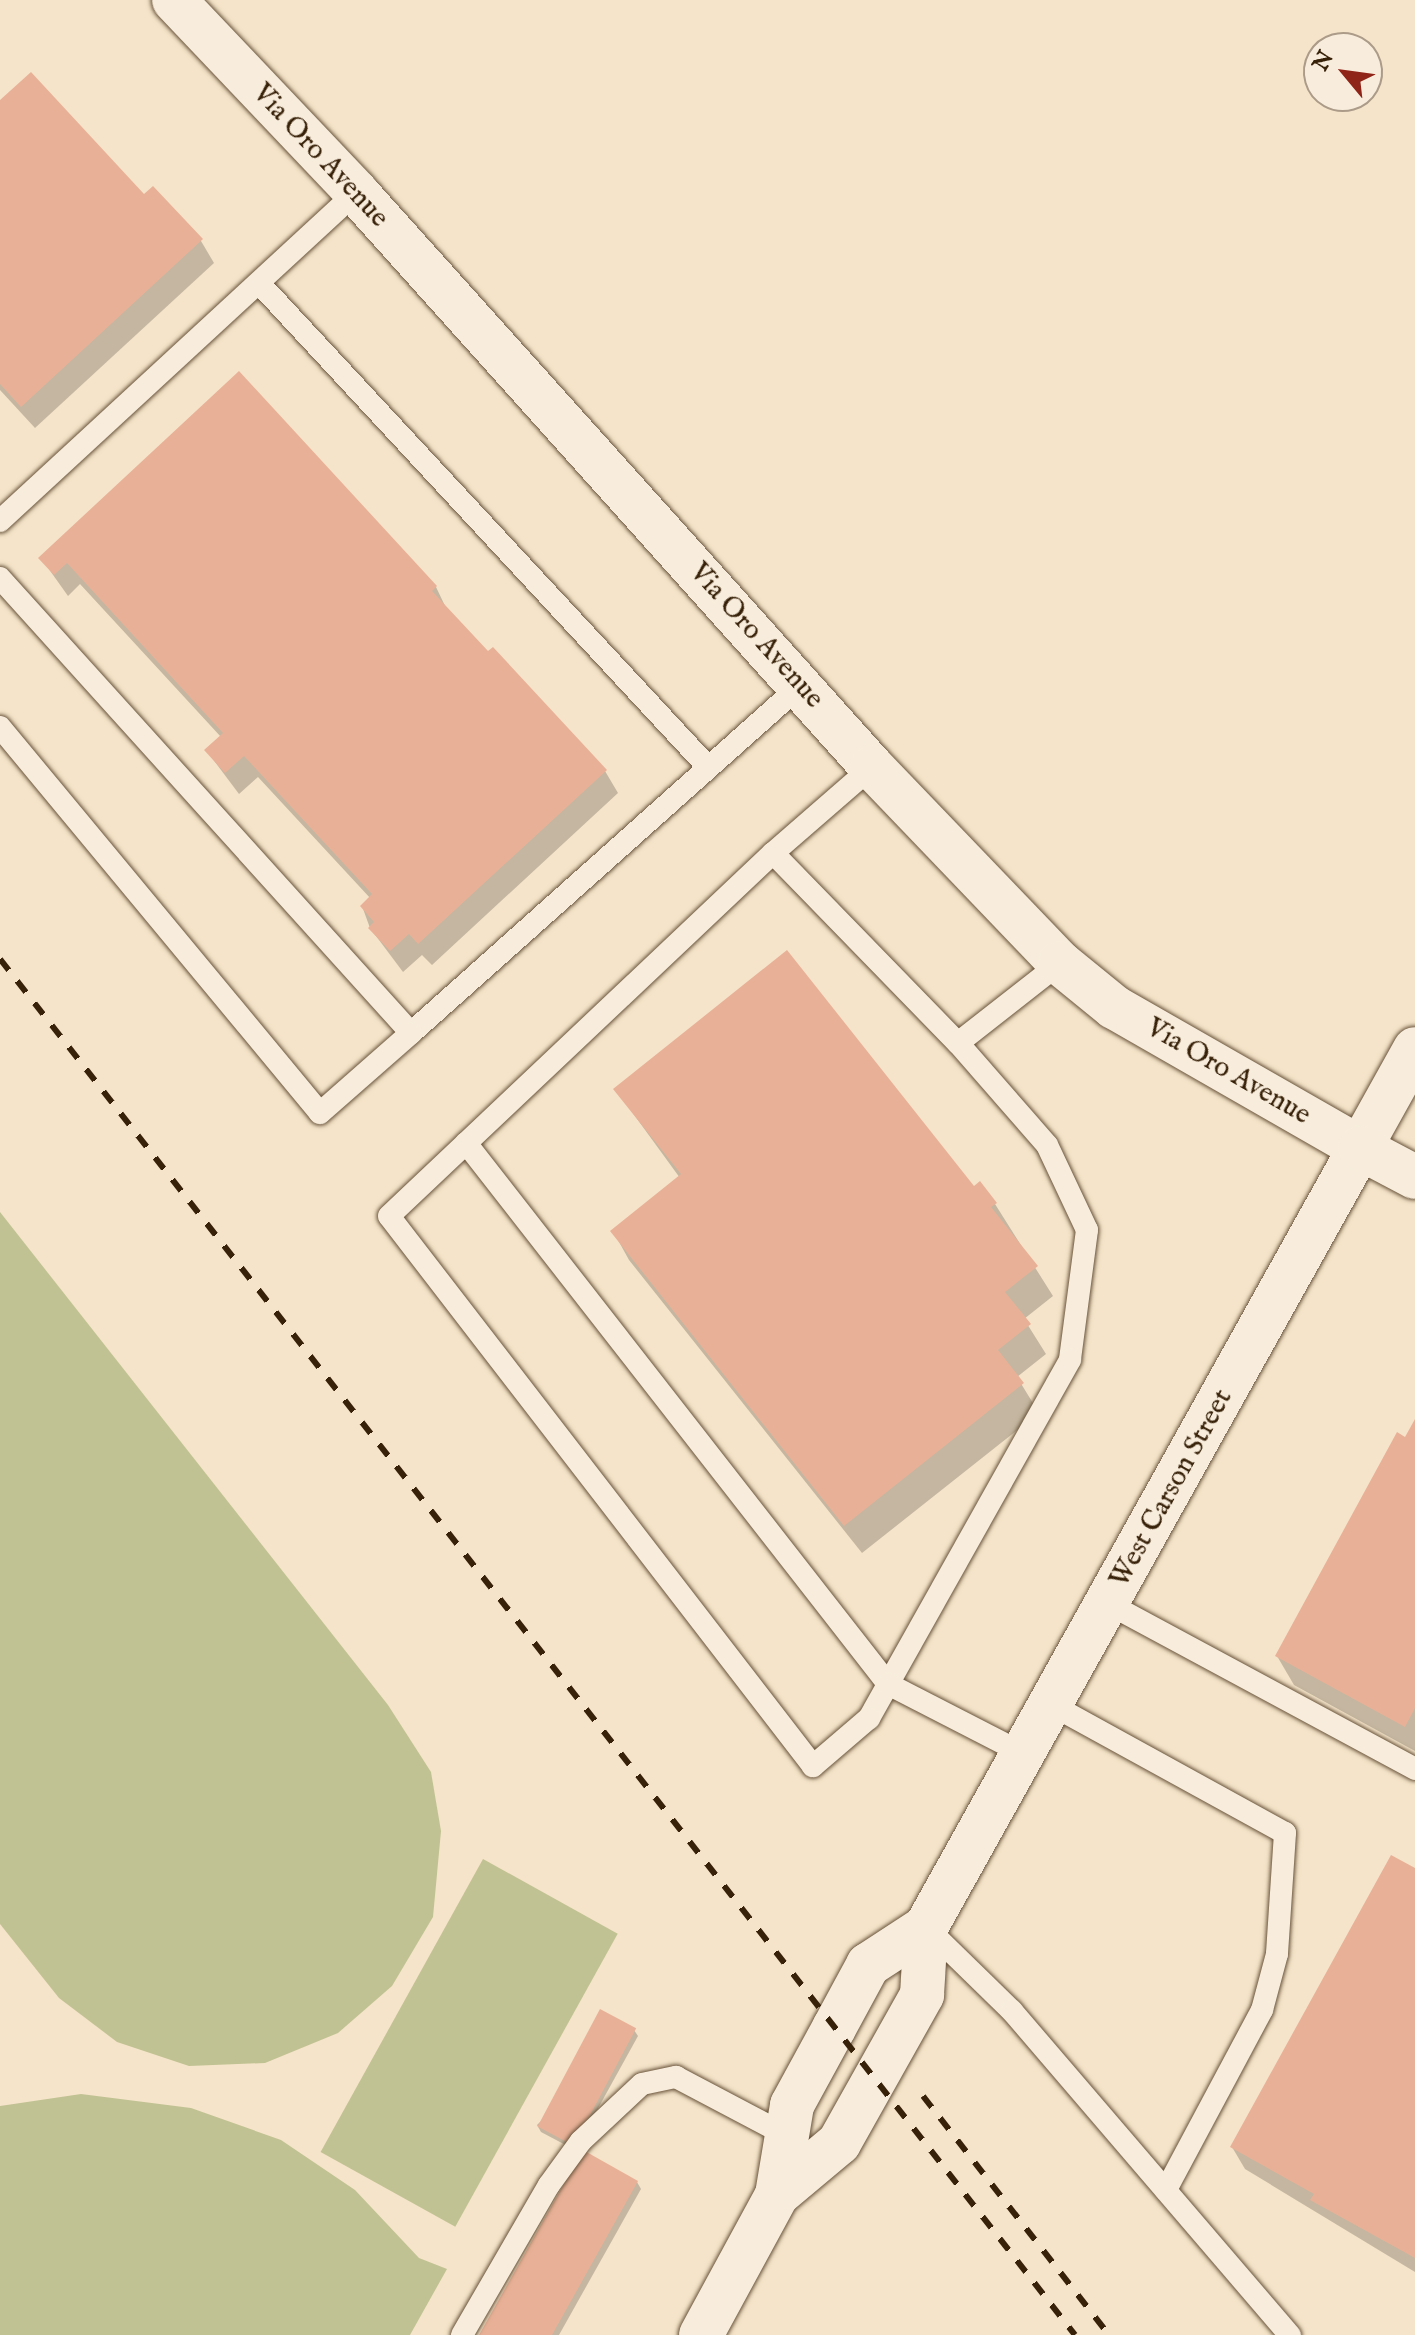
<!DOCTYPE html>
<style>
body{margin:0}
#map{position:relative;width:1415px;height:2335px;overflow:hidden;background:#f5e4c9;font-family:"IM FELL English",serif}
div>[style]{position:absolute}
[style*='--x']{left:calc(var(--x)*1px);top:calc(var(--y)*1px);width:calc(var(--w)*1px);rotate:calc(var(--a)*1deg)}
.green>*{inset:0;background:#c1c293;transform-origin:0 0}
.shadow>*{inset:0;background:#0003}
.building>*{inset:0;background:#e8b197;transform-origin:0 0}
.roads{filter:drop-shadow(0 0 2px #675239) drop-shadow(0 0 2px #675239)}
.lane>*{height:22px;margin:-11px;padding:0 11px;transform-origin:11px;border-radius:11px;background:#f8eddc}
.street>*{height:44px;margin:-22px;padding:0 22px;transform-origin:22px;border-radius:22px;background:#f8eddc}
.secondary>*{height:44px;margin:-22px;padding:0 22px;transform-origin:22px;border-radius:22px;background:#f8eddc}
.rail>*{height:6px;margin-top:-3px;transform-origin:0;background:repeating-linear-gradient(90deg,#382109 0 14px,transparent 0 28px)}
span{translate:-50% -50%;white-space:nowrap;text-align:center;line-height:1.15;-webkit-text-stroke:6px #f8eddc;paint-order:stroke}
.street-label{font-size:28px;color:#382109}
.north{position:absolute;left:1303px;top:32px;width:80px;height:80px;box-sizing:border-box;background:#f8eddc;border:2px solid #ab9b88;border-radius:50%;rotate:299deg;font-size:22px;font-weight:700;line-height:32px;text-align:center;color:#382109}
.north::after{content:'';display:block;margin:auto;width:28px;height:36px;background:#8f2418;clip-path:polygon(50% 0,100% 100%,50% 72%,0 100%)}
</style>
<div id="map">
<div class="green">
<i style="clip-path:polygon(0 1212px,388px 1705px,431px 1772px,441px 1831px,433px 1917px,392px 1986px,338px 2033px,265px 2063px,189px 2066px,117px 2042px,59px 1998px,0 1924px)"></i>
<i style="left:483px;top:1859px;width:154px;height:335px;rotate:29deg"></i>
<i style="clip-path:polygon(81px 2094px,191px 2108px,281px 2140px,355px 2190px,419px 2258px,447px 2269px,410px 2335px,0 2335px,0 2106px)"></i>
</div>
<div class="shadow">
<i style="clip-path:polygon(0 103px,144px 197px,201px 241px,214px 263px,35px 428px,0 390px)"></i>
<i style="clip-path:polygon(41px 558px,436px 587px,447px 610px,605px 771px,618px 793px,432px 965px,422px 955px,403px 972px,370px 928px,362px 906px,371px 899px,258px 777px,239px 794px,206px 750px,221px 737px,80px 584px,68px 596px)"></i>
<i style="clip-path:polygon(616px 1090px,974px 1189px,995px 1204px,1053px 1296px,1024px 1319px,1046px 1354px,1017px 1377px,1039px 1413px,862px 1553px,629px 1260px,613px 1231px,680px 1178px)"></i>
<i style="clip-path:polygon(1415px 1423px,1415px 1751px,1294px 1685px,1277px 1656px)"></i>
<i style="clip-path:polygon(1415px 1871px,1415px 2272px,1245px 2169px,1232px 2147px)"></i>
<i style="clip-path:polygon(634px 2030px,638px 2036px,575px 2150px,541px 2132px,537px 2125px)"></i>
<i style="clip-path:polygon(637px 2182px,641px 2189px,559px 2335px,482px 2335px)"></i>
</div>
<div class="building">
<i style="clip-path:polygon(31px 72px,144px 194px,153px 186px,203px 239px,21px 407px,0 384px,0 100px)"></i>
<i style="clip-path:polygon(239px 371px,437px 586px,432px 591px,488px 651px,493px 647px,607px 770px,418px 944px,409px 934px,390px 951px,368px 928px,374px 922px,360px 906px,372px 894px,244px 756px,225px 773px,204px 750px,223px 733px,67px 563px,54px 575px,38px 558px)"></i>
<i style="clip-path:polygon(787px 950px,974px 1186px,980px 1181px,997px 1203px,991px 1207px,1038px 1266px,1005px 1292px,1031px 1324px,998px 1350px,1024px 1383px,844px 1526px,610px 1231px,681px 1174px,613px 1089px)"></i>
<i style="clip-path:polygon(1415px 1419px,1415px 1708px,1405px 1727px,1275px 1656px,1397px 1432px,1405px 1437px)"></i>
<i style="clip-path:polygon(1391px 1855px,1415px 1868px,1415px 2258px,1310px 2200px,1314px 2194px,1230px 2147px)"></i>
<i style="left:600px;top:2009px;width:41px;height:133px;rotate:28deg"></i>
<i style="clip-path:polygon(583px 2150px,638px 2181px,552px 2335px,479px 2335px)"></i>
</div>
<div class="roads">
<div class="lane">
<i style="--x:259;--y:283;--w:659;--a:47.15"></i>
<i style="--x:0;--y:521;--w:485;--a:-42.7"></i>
<i style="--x:0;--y:578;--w:613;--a:47.91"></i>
<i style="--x:411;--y:1033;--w:523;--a:-41.74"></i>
<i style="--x:0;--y:727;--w:501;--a:50.34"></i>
<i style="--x:320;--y:1113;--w:121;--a:-41.3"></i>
<i style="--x:773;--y:853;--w:131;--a:-41"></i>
<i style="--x:958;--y:1043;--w:135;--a:48.9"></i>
<i style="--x:1047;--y:1145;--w:94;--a:64.8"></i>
<i style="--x:1087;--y:1230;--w:131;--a:97.5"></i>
<i style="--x:1070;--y:1360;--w:411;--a:119.3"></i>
<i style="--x:869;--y:1718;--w:74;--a:139.4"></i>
<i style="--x:813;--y:1766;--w:694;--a:-127.63"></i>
<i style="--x:389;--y:1216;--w:528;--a:-43.39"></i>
<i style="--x:773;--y:853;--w:265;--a:45.8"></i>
<i style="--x:958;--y:1043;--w:130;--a:-38.1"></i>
<i style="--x:466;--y:1143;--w:686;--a:52.04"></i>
<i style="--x:888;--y:1684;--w:153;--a:27.2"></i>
<i style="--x:1109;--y:1604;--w:348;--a:28.3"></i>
<i style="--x:1052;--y:1705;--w:266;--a:28.8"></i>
<i style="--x:1285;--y:1833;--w:121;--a:93.8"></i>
<i style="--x:1277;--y:1954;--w:58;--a:105"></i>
<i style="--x:1262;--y:2010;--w:204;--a:118.1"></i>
<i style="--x:927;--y:1928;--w:119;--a:44.3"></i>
<i style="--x:1012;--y:2011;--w:427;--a:49.4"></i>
<i style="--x:462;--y:2335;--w:173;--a:-59.9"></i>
<i style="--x:549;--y:2185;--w:54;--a:-54"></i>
<i style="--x:581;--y:2141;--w:83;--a:-43.1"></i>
<i style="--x:642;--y:2084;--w:35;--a:-12"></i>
<i style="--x:676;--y:2077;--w:127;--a:27.8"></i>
</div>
<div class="street">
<i style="--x:174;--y:0;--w:265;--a:46.5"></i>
<i style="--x:356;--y:192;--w:773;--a:48.1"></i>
<i style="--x:872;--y:767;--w:272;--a:46.2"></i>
<i style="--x:1060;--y:963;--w:70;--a:39.2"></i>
<i style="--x:1114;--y:1007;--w:284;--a:29.8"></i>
<i style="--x:1360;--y:1148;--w:113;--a:-60.9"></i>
</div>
<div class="secondary">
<i style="--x:777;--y:2195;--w:81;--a:-40"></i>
<i style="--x:839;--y:2143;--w:170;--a:-60.7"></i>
<i style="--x:922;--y:1995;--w:68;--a:-86.6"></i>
<i style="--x:926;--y:1927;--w:892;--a:-60.88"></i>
<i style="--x:1360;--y:1148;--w:62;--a:27.8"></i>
<i style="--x:701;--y:2335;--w:159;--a:-61.5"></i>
<i style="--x:777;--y:2195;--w:91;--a:-80.5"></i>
<i style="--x:792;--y:2105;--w:88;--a:-61.4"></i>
<i style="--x:834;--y:2028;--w:72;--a:-61.6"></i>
<i style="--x:868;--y:1965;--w:69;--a:-33.2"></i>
</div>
</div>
<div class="rail">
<i style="--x:0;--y:959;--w:1746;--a:52"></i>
<i style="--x:923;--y:2096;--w:303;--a:52.1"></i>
</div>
<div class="street-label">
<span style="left:320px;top:156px;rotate:47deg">Via Oro Avenue</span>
<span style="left:756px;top:636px;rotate:48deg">Via Oro Avenue</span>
<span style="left:1228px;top:1072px;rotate:30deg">Via Oro Avenue</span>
<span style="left:1172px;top:1489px;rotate:-61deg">West Carson Street</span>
</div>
<div class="north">N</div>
</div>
